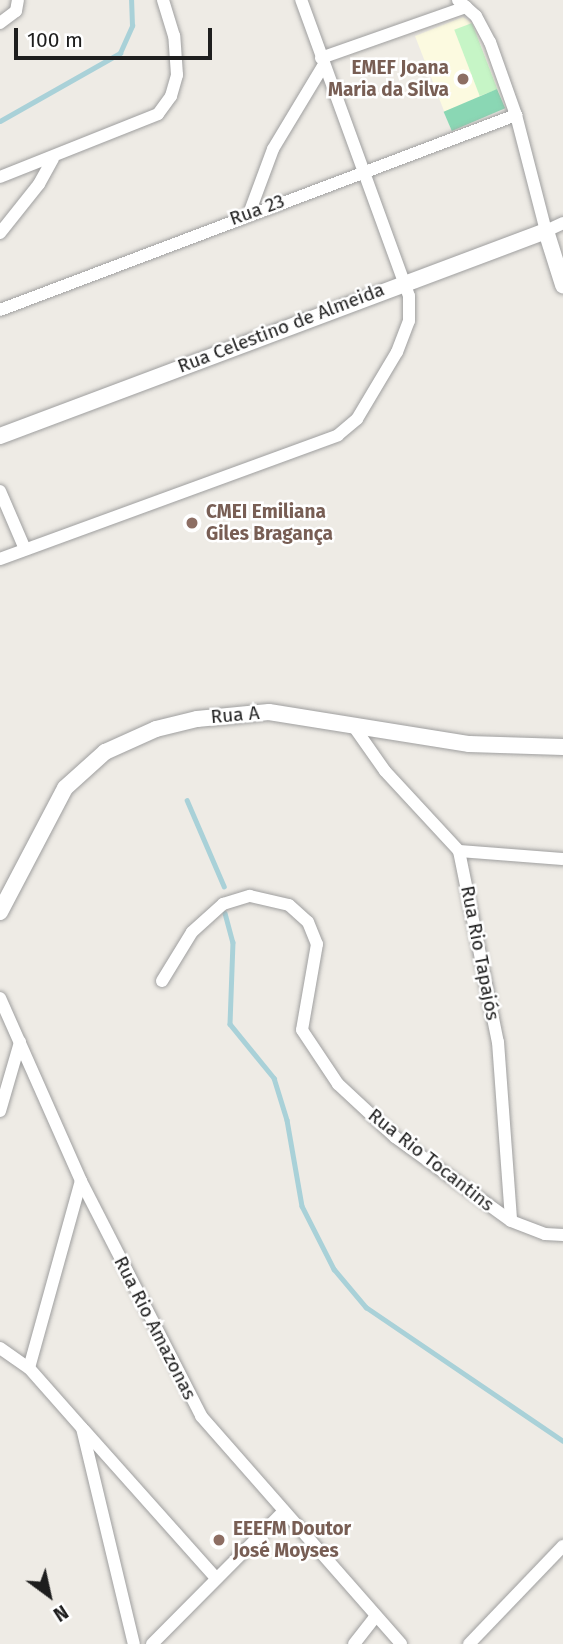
<!DOCTYPE html>
<meta charset="utf-8">
<style>
body{margin:0}
#map{position:relative;width:563px;height:1644px;overflow:hidden;background:#eeebe5;font-family:"Fira Sans",sans-serif}
div>[style]{position:absolute}
[style*='--x']{left:calc(var(--x)*1px);top:calc(var(--y)*1px);width:calc(var(--w)*1px);rotate:calc(var(--a)*1deg)}
.education>*{inset:0;background:#fcfae0}
.park>*{inset:0;background:#c6f5c6;transform-origin:0 0}
.pitch>*{inset:0;background:#8ad7b4;transform-origin:0 0}
.stream>*{height:4.5px;margin:-2.25px;padding:0 2.25px;transform-origin:2.25px;border-radius:2.25px;background:#a9d1d8}
.roads{filter:drop-shadow(0 0 2px #9f9f9f) drop-shadow(0 0 2px #9f9f9f)}
.minor>*{height:12px;margin:-6px;padding:0 6px;transform-origin:6px;border-radius:6px;background:#fff}
.tertiary>*{height:16px;margin:-8px;padding:0 8px;transform-origin:8px;border-radius:8px;background:#fff}
.dots>*{width:19px;height:19px;translate:-50% -50%;box-sizing:border-box;border:4px solid #fff;border-radius:50%}
span{translate:-50% -50%;white-space:nowrap;text-align:center;line-height:1.15;-webkit-text-stroke:5px #fff;paint-order:stroke}
.education-label{font-size:19px;color:#785e54;font-weight:700}
.right{translate:-100% -50%;text-align:right}
.left{translate:0 -50%;text-align:left}
.street-label{font-size:19px;color:#1e1e1e}
.north{position:absolute;left:14px;top:1560px;width:70px;height:70px;-webkit-text-stroke:5px #fff;paint-order:stroke;rotate:147deg;font-size:19px;font-weight:700;line-height:28px;text-align:center;color:#1e1e1e}
.north::after{content:'';display:block;margin:auto;width:24px;height:32px;background:#1e1e1e;clip-path:polygon(50% 0,100% 100%,50% 72%,0 100%)}
.scale{position:absolute;left:14px;top:28px;width:198px;height:32px;box-sizing:border-box;border:4px solid #1e1e1e;border-top:0;padding-left:9px;font-size:21px;line-height:24px;white-space:nowrap;color:#1e1e1e;-webkit-text-stroke:5px #fff;paint-order:stroke}
</style>
<div id="map">
<div class="education">
<i style="clip-path:polygon(463px 17px,472px 23px,505px 108px,451px 129px,415px 36px)"></i>
</div>
<div class="park">
<i style="left:472px;top:23px;width:71px;height:19px;rotate:69deg"></i>
</div>
<div class="pitch">
<i style="left:497px;top:89px;width:21px;height:58px;rotate:67deg"></i>
</div>
<div class="stream">
<i style="--x:0;--y:121;--w:138;--a:-29.5"></i>
<i style="--x:120;--y:53;--w:30;--a:-66"></i>
<i style="--x:132;--y:26;--w:26;--a:-92"></i>
<i style="--x:187;--y:800;--w:94;--a:66.7"></i>
<i style="--x:225;--y:913;--w:30;--a:75"></i>
<i style="--x:233;--y:942;--w:82;--a:92.1"></i>
<i style="--x:230;--y:1024;--w:70;--a:50.8"></i>
<i style="--x:274;--y:1078;--w:44;--a:72.8"></i>
<i style="--x:287;--y:1120;--w:87;--a:80.1"></i>
<i style="--x:302;--y:1206;--w:71;--a:63.1"></i>
<i style="--x:334;--y:1269;--w:50;--a:49.9"></i>
<i style="--x:366;--y:1307;--w:238;--a:34.2"></i>
</div>
<div class="roads">
<div class="minor">
<i style="--x:458;--y:0;--w:24;--a:42"></i>
<i style="--x:476;--y:16;--w:30;--a:62"></i>
<i style="--x:490;--y:42;--w:77;--a:70.4"></i>
<i style="--x:516;--y:115;--w:120;--a:75.5"></i>
<i style="--x:546;--y:231;--w:19;--a:-25"></i>
<i style="--x:0;--y:23;--w:20;--a:-37"></i>
<i style="--x:16;--y:11;--w:11;--a:-80"></i>
<i style="--x:321;--y:58;--w:154;--a:-19.4"></i>
<i style="--x:0;--y:177;--w:170;--a:-21.7"></i>
<i style="--x:158;--y:114;--w:22;--a:-54"></i>
<i style="--x:171;--y:96;--w:22;--a:-74"></i>
<i style="--x:177;--y:75;--w:39;--a:-94"></i>
<i style="--x:174;--y:36;--w:38;--a:-107"></i>
<i style="--x:250;--y:211;--w:66;--a:-69.6"></i>
<i style="--x:273;--y:149;--w:97;--a:-58.9"></i>
<i style="--x:0;--y:233;--w:63;--a:-51.5"></i>
<i style="--x:39;--y:184;--w:29;--a:-61"></i>
<i style="--x:0;--y:310;--w:552;--a:-20.7"></i>
<i style="--x:0;--y:491;--w:63;--a:66.7"></i>
<i style="--x:0;--y:559;--w:360;--a:-20.1"></i>
<i style="--x:338;--y:435;--w:25;--a:-40"></i>
<i style="--x:357;--y:419;--w:78;--a:-59.2"></i>
<i style="--x:397;--y:352;--w:33;--a:-69"></i>
<i style="--x:409;--y:321;--w:25;--a:-90"></i>
<i style="--x:409;--y:296;--w:315;--a:-110"></i>
<i style="--x:352;--y:724;--w:57;--a:54.9"></i>
<i style="--x:385;--y:771;--w:109;--a:47.2"></i>
<i style="--x:459;--y:851;--w:195;--a:78.5"></i>
<i style="--x:498;--y:1042;--w:179;--a:85.8"></i>
<i style="--x:459;--y:851;--w:104;--a:4.4"></i>
<i style="--x:162;--y:981;--w:57;--a:-58.5"></i>
<i style="--x:192;--y:932;--w:42;--a:-42.1"></i>
<i style="--x:223;--y:904;--w:28;--a:-17"></i>
<i style="--x:250;--y:896;--w:40;--a:13"></i>
<i style="--x:289;--y:905;--w:25;--a:42"></i>
<i style="--x:308;--y:922;--w:24;--a:68"></i>
<i style="--x:317;--y:944;--w:87;--a:99.9"></i>
<i style="--x:302;--y:1030;--w:65;--a:56.3"></i>
<i style="--x:338;--y:1084;--w:78;--a:42.9"></i>
<i style="--x:395;--y:1137;--w:143;--a:35.9"></i>
<i style="--x:511;--y:1221;--w:36;--a:21"></i>
<i style="--x:545;--y:1234;--w:18;--a:3"></i>
<i style="--x:0;--y:998;--w:200;--a:66.1"></i>
<i style="--x:81;--y:1181;--w:264;--a:62.9"></i>
<i style="--x:201;--y:1416;--w:303;--a:48.7"></i>
<i style="--x:0;--y:1111;--w:72;--a:-73.8"></i>
<i style="--x:0;--y:1348;--w:35;--a:35"></i>
<i style="--x:29;--y:1368;--w:80;--a:48.5"></i>
<i style="--x:82;--y:1428;--w:222;--a:76.5"></i>
<i style="--x:29;--y:1368;--w:194;--a:-74.5"></i>
<i style="--x:84;--y:1430;--w:198;--a:48.3"></i>
<i style="--x:152;--y:1644;--w:186;--a:-45.2"></i>
<i style="--x:354;--y:1644;--w:34;--a:-52"></i>
<i style="--x:469;--y:1644;--w:136;--a:-46.2"></i>
</div>
<div class="tertiary">
<i style="--x:0;--y:436;--w:583;--a:-20.58"></i>
<i style="--x:546;--y:231;--w:57;--a:72.5"></i>
<i style="--x:0;--y:912;--w:140;--a:-62.3"></i>
<i style="--x:65;--y:788;--w:54;--a:-42"></i>
<i style="--x:105;--y:752;--w:56;--a:-24.3"></i>
<i style="--x:156;--y:729;--w:42;--a:-13.7"></i>
<i style="--x:197;--y:719;--w:72;--a:-5.6"></i>
<i style="--x:269;--y:712;--w:203;--a:9.1"></i>
<i style="--x:469;--y:744;--w:94;--a:1.8"></i>
</div>
</div>
<div class="dots">
<i style="left:463px;top:79px;background:#8d6e63"></i>
<i style="left:192px;top:523px;background:#8d6e63"></i>
<i style="left:219px;top:1540px;background:#8d6e63"></i>
</div>
<div class="education-label">
<span class="right" style="left:449px;top:79px">EMEF Joana<br>Maria da Silva</span>
<span class="left" style="left:206px;top:523px">CMEI Emiliana<br>Giles Bragança</span>
<span class="left" style="left:233px;top:1540px">EEEFM Doutor<br>José Moyses</span>
</div>
<div class="street-label">
<span style="left:257px;top:210px;rotate:-20deg">Rua 23</span>
<span style="left:281px;top:328px;rotate:-21deg">Rua Celestino de Almeida</span>
<span style="left:235px;top:715px;rotate:-5deg">Rua A</span>
<span style="left:480px;top:953px;rotate:79deg">Rua Rio Tapajós</span>
<span style="left:431px;top:1160px;rotate:38deg">Rua Rio Tocantins</span>
<span style="left:155px;top:1328px;rotate:63deg">Rua Rio Amazonas</span>
</div>
<div class="north">N</div>
<div class="scale">100 m</div>
</div>
